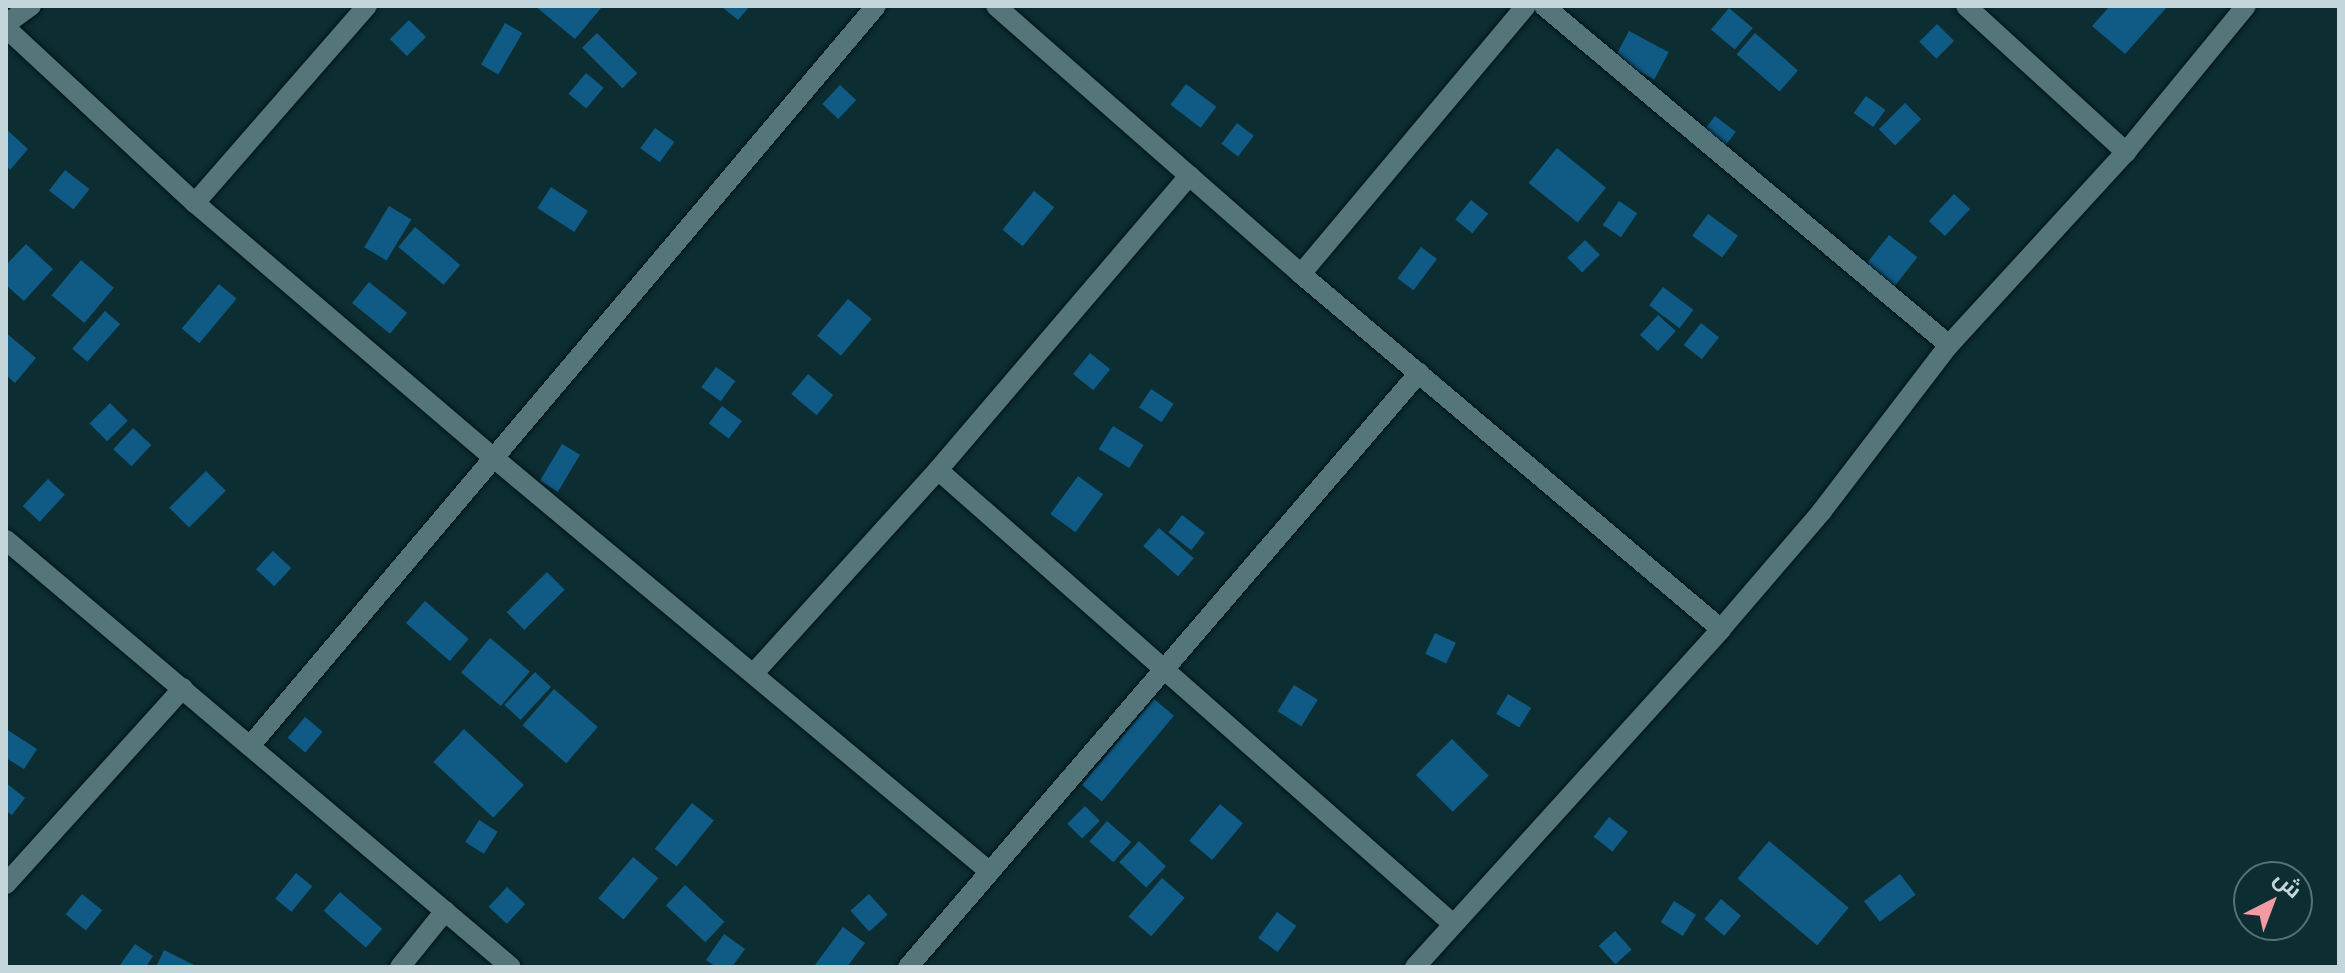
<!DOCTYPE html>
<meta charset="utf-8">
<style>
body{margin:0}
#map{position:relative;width:2345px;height:973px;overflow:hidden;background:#0c2d32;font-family:"Alegreya Sans",Cairo,sans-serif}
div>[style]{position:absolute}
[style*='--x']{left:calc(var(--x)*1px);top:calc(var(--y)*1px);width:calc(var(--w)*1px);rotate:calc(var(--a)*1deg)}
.building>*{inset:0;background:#105b85;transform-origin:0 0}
.roads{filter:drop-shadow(0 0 2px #001418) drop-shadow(0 0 2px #001418)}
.street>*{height:20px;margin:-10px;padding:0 10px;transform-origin:10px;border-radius:10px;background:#54767b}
.secondary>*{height:20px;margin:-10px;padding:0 10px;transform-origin:10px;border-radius:10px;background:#54767b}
span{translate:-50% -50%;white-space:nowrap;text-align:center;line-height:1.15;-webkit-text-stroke:6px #0c2d32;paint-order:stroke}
.frame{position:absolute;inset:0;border:8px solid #c4d6d9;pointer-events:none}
.north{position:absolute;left:2233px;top:861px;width:80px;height:80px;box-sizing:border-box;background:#0c2d32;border:2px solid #567175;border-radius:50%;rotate:42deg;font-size:22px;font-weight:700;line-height:32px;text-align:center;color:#c4d6d9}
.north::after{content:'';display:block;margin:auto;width:28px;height:36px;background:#f49aa3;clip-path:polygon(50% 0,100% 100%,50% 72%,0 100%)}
</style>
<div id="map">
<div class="building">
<i style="clip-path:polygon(535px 6px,599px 6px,601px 8px,575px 39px)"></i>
<i style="clip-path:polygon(721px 6px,750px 6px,738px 20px)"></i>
<i style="clip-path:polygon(2110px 6px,2168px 6px,2125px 54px,2092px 26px)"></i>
<i style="left:1729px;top:8px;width:31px;height:28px;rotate:40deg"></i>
<i style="left:409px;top:20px;width:24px;height:27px;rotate:45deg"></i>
<i style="left:505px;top:23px;width:20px;height:48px;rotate:30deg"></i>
<i style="left:1937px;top:24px;width:24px;height:25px;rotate:45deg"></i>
<i style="left:1629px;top:31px;width:45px;height:31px;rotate:28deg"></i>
<i style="left:597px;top:33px;width:57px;height:21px;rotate:45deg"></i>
<i style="left:1755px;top:33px;width:57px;height:28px;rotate:41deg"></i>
<i style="left:586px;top:73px;width:23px;height:27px;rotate:40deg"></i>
<i style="left:1186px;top:84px;width:38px;height:26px;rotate:37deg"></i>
<i style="left:840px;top:85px;width:22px;height:26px;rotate:43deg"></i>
<i style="left:1866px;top:96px;width:24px;height:21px;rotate:36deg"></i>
<i style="left:1905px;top:103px;width:23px;height:37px;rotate:45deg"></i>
<i style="left:1715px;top:116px;width:26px;height:26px;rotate:37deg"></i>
<i style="left:1237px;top:123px;width:21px;height:26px;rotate:37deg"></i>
<i style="left:655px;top:128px;width:24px;height:25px;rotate:36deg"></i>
<i style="clip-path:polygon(6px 129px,28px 149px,10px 170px,6px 166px)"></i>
<i style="left:1557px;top:148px;width:63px;height:45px;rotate:39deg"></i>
<i style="left:65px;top:170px;width:31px;height:26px;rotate:38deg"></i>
<i style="left:551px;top:187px;width:44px;height:25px;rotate:33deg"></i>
<i style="left:1034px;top:191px;width:26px;height:50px;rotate:39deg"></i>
<i style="left:1954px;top:194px;width:22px;height:37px;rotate:43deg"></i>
<i style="left:1471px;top:200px;width:22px;height:25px;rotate:39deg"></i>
<i style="left:1619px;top:201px;width:22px;height:29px;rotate:34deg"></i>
<i style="left:389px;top:206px;width:26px;height:48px;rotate:31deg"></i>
<i style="left:1708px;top:214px;width:37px;height:27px;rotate:36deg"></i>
<i style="left:415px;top:227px;width:59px;height:26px;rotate:40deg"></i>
<i style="left:1889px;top:235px;width:36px;height:45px;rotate:38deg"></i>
<i style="left:1585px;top:240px;width:21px;height:25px;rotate:45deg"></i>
<i style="clip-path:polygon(26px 244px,53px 269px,24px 301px,6px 285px,6px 265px)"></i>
<i style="left:1421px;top:247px;width:20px;height:39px;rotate:37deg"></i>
<i style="left:81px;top:260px;width:43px;height:46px;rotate:40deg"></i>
<i style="left:369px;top:282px;width:49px;height:27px;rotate:39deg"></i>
<i style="left:219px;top:284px;width:23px;height:58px;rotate:40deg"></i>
<i style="left:1663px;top:287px;width:38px;height:23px;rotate:37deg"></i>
<i style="left:848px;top:299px;width:31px;height:48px;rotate:40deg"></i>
<i style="left:105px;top:311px;width:20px;height:50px;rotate:41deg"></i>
<i style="left:1658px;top:315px;width:24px;height:27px;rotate:42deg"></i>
<i style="left:1701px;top:323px;width:23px;height:28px;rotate:38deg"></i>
<i style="clip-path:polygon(6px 333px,36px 358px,15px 383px,6px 375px)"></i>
<i style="left:1090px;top:353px;width:26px;height:27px;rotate:39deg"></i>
<i style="left:716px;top:367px;width:24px;height:25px;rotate:36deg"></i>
<i style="left:808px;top:374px;width:33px;height:26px;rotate:40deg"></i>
<i style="left:1151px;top:389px;width:27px;height:22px;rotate:33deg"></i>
<i style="left:110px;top:403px;width:25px;height:29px;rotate:45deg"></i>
<i style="left:722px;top:406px;width:25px;height:22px;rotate:37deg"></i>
<i style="left:1113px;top:426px;width:36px;height:27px;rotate:32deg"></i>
<i style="left:133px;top:428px;width:25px;height:29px;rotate:43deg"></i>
<i style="left:562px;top:444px;width:21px;height:43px;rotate:31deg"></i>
<i style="left:206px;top:471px;width:28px;height:52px;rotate:45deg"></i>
<i style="left:1078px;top:476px;width:31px;height:47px;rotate:36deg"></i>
<i style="left:48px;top:479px;width:23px;height:37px;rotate:43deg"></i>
<i style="left:1182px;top:515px;width:29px;height:22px;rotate:38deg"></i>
<i style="left:1159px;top:528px;width:46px;height:24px;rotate:41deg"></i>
<i style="left:273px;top:551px;width:25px;height:25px;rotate:43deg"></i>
<i style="left:547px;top:572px;width:25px;height:57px;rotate:45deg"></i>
<i style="left:425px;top:601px;width:58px;height:29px;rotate:41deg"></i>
<i style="left:1435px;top:633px;width:23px;height:23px;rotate:25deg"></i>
<i style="left:490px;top:638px;width:52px;height:45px;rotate:40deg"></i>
<i style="left:535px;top:672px;width:22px;height:45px;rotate:43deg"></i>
<i style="left:1294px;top:685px;width:28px;height:31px;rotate:32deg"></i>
<i style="left:554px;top:689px;width:58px;height:48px;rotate:41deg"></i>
<i style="left:1508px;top:694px;width:27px;height:23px;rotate:31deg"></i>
<i style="left:1154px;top:699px;width:26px;height:112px;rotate:40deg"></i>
<i style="left:305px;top:717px;width:23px;height:27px;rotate:40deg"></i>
<i style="clip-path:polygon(6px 729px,37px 749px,24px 769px,6px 758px)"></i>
<i style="left:464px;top:729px;width:82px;height:45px;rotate:43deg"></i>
<i style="left:1452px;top:739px;width:52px;height:51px;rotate:45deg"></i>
<i style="clip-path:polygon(6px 783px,25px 798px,12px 815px,6px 811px)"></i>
<i style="left:692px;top:803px;width:28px;height:59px;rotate:39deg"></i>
<i style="left:1220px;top:804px;width:30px;height:48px;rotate:40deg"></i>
<i style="left:1085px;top:806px;width:21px;height:25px;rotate:45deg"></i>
<i style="left:1609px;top:817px;width:24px;height:25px;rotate:38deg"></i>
<i style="left:479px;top:820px;width:22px;height:26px;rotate:32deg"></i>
<i style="left:1107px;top:821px;width:32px;height:27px;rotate:41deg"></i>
<i style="left:1139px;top:841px;width:37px;height:29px;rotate:43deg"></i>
<i style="left:1769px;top:841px;width:104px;height:49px;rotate:40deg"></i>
<i style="left:633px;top:857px;width:33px;height:54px;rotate:40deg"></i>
<i style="left:296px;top:873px;width:21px;height:33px;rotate:39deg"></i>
<i style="left:1900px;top:874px;width:26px;height:45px;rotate:53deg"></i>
<i style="left:1162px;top:878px;width:30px;height:51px;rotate:41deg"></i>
<i style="left:685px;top:885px;width:54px;height:28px;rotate:43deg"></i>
<i style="left:507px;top:887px;width:25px;height:27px;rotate:43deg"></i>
<i style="left:340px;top:892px;width:56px;height:25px;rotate:41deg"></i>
<i style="left:82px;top:894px;width:26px;height:26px;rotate:39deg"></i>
<i style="left:869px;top:894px;width:28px;height:25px;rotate:48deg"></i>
<i style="left:1721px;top:899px;width:26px;height:26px;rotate:40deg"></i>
<i style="left:1674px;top:901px;width:26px;height:25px;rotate:32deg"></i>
<i style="left:1277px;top:912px;width:24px;height:32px;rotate:36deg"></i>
<i style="clip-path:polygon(843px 927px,865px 943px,847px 967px,818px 967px,815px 965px)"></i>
<i style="left:1615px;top:931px;width:25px;height:22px;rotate:48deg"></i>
<i style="clip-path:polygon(724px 934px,745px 949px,732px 967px,716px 967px,706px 960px)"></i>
<i style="clip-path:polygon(135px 944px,153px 956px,146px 967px,123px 967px,120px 965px)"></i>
<i style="clip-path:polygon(164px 950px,198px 967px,156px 967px)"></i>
</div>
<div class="roads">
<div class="street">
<i style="--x:996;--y:6;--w:406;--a:41.3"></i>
<i style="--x:1301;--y:274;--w:550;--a:40.21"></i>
<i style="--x:1544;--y:6;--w:528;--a:39.93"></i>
<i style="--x:1966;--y:6;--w:217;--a:42.4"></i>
<i style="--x:6;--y:24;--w:31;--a:-36"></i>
<i style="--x:6;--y:28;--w:258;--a:42.8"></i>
<i style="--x:195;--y:203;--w:393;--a:40.5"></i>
<i style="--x:494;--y:458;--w:646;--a:39.85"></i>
<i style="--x:195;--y:203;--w:262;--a:-48.9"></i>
<i style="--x:1301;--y:274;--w:350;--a:-50"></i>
<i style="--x:938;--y:470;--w:687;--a:41.4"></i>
<i style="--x:6;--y:540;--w:661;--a:40.22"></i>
<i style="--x:754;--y:673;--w:274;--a:-47.8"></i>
<i style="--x:938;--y:470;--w:387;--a:-49.5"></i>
<i style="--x:250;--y:746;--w:969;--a:-49.77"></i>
<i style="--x:6;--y:884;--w:264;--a:-47.9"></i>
<i style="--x:400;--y:967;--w:72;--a:-51.2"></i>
<i style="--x:908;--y:967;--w:784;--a:-49.3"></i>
</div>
<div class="secondary">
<i style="--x:1415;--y:967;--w:456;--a:-47.8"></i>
<i style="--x:1721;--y:629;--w:155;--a:-49.4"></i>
<i style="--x:1822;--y:511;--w:209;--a:-52.6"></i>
<i style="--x:1949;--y:345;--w:262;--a:-47.5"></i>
<i style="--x:2126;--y:152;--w:189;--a:-50.6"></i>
</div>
</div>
<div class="frame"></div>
<div class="north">ش</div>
</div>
